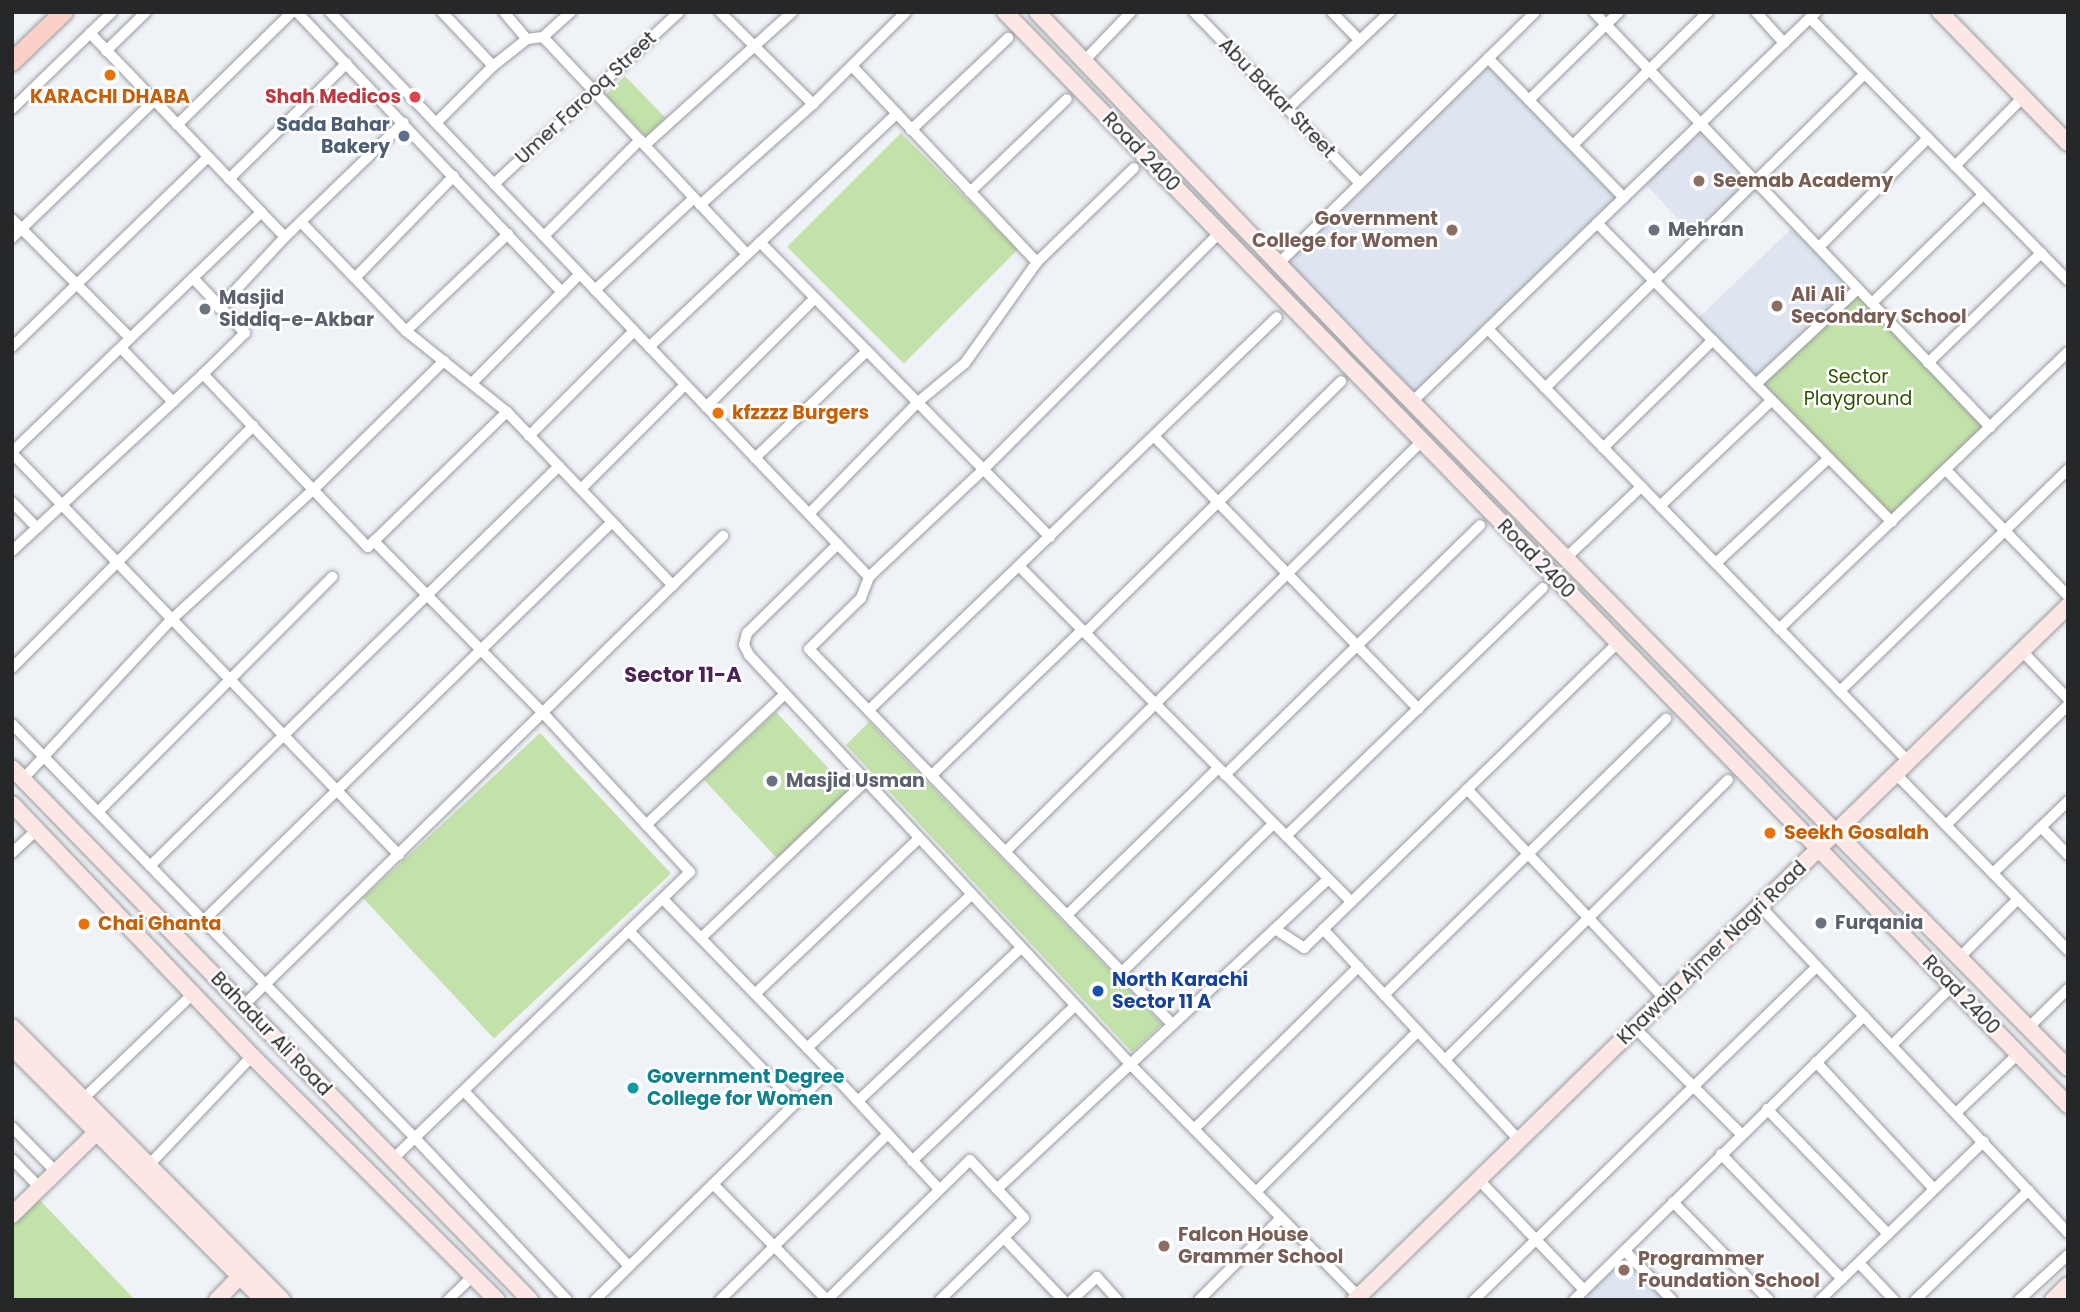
<!DOCTYPE html>
<style>
body{margin:0}
#map{position:relative;width:2080px;height:1312px;overflow:hidden;background:#eff2f7;font-family:Poppins,sans-serif}
div>[style]{position:absolute}
[style*='--x']{left:calc(var(--x)*1px);top:calc(var(--y)*1px);width:calc(var(--w)*1px);rotate:calc(var(--a)*1deg)}
.built>*{inset:0;background:#dee5f0;transform-origin:0 0}
.green>*{inset:0;background:#c2e2a9;transform-origin:0 0}
.roads{filter:drop-shadow(0 0 2px #999ba0) drop-shadow(0 0 2px #999ba0)}
.street>*{height:10px;margin:-5px;padding:0 5px;transform-origin:5px;border-radius:5px;background:#fff}
.secondary>*{height:16px;margin:-8px;padding:0 8px;transform-origin:8px;border-radius:8px;background:#fde7e4}
.primary>*{height:18px;margin:-9px;padding:0 9px;transform-origin:9px;border-radius:9px;background:#fbd0c8}
.dots>*{width:19px;height:19px;translate:-50% -50%;box-sizing:border-box;border:4px solid #fff;border-radius:50%}
span{translate:-50% -50%;white-space:nowrap;text-align:center;line-height:1.15;-webkit-text-stroke:5px #fff;paint-order:stroke}
.food-label{font-size:19px;color:#c56008;font-weight:700}
.left{translate:0 -50%;text-align:left}
.health-label{font-size:19px;color:#be3a42;font-weight:700}
.right{translate:-100% -50%;text-align:right}
.street-label{font-size:19px;color:#262729}
.service-label{font-size:19px;color:#4e5e75;font-weight:700}
.education-label{font-size:19px;color:#785e54;font-weight:700}
.worship-label{font-size:19px;color:#5b616d;font-weight:700}
.park-label{font-size:19px;color:#2e5200}
.transit-label{font-size:19px;color:#164399;font-weight:700}
.culture-label{font-size:19px;color:#0d838f;font-weight:700}
.neighbourhood-label{font-size:21px;color:#4b2358;font-weight:700}
.frame{position:absolute;inset:0;border:14px solid #262729;pointer-events:none}
</style>
<div id="map">
<div class="built">
<i style="left:1488px;top:58px;width:195px;height:291px;rotate:46deg"></i>
<i style="left:1702px;top:123px;width:81px;height:83px;rotate:47deg"></i>
<i style="left:1796px;top:224px;width:90px;height:141px;rotate:46deg"></i>
<i style="clip-path:polygon(1625px 1251px,1672px 1300px,1574px 1300px)"></i>
</div>
<div class="green">
<i style="left:625px;top:76px;width:58px;height:27px;rotate:46deg"></i>
<i style="left:901px;top:133px;width:165px;height:161px;rotate:45deg"></i>
<i style="left:1858px;top:289px;width:191px;height:139px;rotate:46deg"></i>
<i style="left:776px;top:712px;width:108px;height:99px;rotate:47deg"></i>
<i style="clip-path:polygon(869px 722px,1162px 1024px,1132px 1052px,846px 745px)"></i>
<i style="left:540px;top:733px;width:192px;height:242px;rotate:47deg"></i>
<i style="clip-path:polygon(34px 1194px,135px 1300px,12px 1300px,12px 1215px)"></i>
</div>
<div class="roads">
<div class="street">
<i style="--x:297;--y:12;--w:386;--a:46.6"></i>
<i style="--x:330;--y:12;--w:781;--a:46.35"></i>
<i style="--x:442;--y:12;--w:74;--a:46.6"></i>
<i style="--x:504;--y:12;--w:35;--a:50"></i>
<i style="--x:720;--y:12;--w:131;--a:44.7"></i>
<i style="--x:1194;--y:12;--w:238;--a:45.9"></i>
<i style="--x:1332;--y:12;--w:40;--a:46"></i>
<i style="--x:1594;--y:12;--w:574;--a:46.34"></i>
<i style="--x:1756;--y:12;--w:42;--a:47.9"></i>
<i style="--x:1810;--y:18;--w:368;--a:45.5"></i>
<i style="--x:90;--y:33;--w:282;--a:46.3"></i>
<i style="--x:543;--y:37;--w:298;--a:46.8"></i>
<i style="--x:106;--y:51;--w:56;--a:-44.3"></i>
<i style="--x:1488;--y:58;--w:195;--a:45.8"></i>
<i style="--x:1084;--y:61;--w:68;--a:-46.2"></i>
<i style="--x:852;--y:66;--w:270;--a:46.7"></i>
<i style="--x:1529;--y:100;--w:126;--a:-44.4"></i>
<i style="--x:1288;--y:108;--w:140;--a:-43.3"></i>
<i style="--x:12;--y:109;--w:139;--a:-44.1"></i>
<i style="--x:436;--y:123;--w:81;--a:-45"></i>
<i style="--x:493;--y:66;--w:43;--a:-38.5"></i>
<i style="--x:527;--y:39;--w:16;--a:-7"></i>
<i style="--x:543;--y:37;--w:38;--a:-42"></i>
<i style="--x:177;--y:125;--w:161;--a:-44.5"></i>
<i style="--x:911;--y:130;--w:134;--a:-43.5"></i>
<i style="--x:645;--y:145;--w:198;--a:-42.1"></i>
<i style="--x:1573;--y:145;--w:190;--a:-44.6"></i>
<i style="--x:1955;--y:166;--w:97;--a:-45.4"></i>
<i style="--x:229;--y:179;--w:165;--a:-44.5"></i>
<i style="--x:494;--y:184;--w:253;--a:-42.9"></i>
<i style="--x:970;--y:192;--w:134;--a:-43.8"></i>
<i style="--x:700;--y:205;--w:152;--a:-41.8"></i>
<i style="--x:813;--y:104;--w:131;--a:-44.7"></i>
<i style="--x:12;--y:219;--w:168;--a:45.2"></i>
<i style="--x:301;--y:222;--w:151;--a:46.1"></i>
<i style="--x:406;--y:331;--w:129;--a:38.7"></i>
<i style="--x:507;--y:412;--w:240;--a:46.3"></i>
<i style="--x:1597;--y:223;--w:420;--a:45.4"></i>
<i style="--x:544;--y:236;--w:136;--a:-45"></i>
<i style="--x:12;--y:238;--w:197;--a:-44"></i>
<i style="--x:760;--y:242;--w:414;--a:45.5"></i>
<i style="--x:1819;--y:247;--w:154;--a:-45"></i>
<i style="--x:1280;--y:262;--w:357;--a:-44.4"></i>
<i style="--x:193;--y:278;--w:76;--a:46.6"></i>
<i style="--x:245;--y:333;--w:59;--a:135.7"></i>
<i style="--x:203;--y:374;--w:239;--a:46.4"></i>
<i style="--x:368;--y:547;--w:194;--a:-44.2"></i>
<i style="--x:355;--y:278;--w:142;--a:-45.9"></i>
<i style="--x:595;--y:290;--w:135;--a:-42.9"></i>
<i style="--x:1872;--y:303;--w:155;--a:-44.2"></i>
<i style="--x:219;--y:308;--w:97;--a:-47.1"></i>
<i style="--x:285;--y:237;--w:165;--a:-44"></i>
<i style="--x:1488;--y:329;--w:603;--a:45.81"></i>
<i style="--x:406;--y:331;--w:141;--a:-43.6"></i>
<i style="--x:12;--y:347;--w:273;--a:-44.1"></i>
<i style="--x:649;--y:347;--w:340;--a:-43.3"></i>
<i style="--x:121;--y:348;--w:75;--a:46.1"></i>
<i style="--x:1928;--y:363;--w:158;--a:-44.2"></i>
<i style="--x:472;--y:383;--w:153;--a:-45.3"></i>
<i style="--x:1756;--y:384;--w:139;--a:-43"></i>
<i style="--x:1545;--y:388;--w:448;--a:-44.5"></i>
<i style="--x:1414;--y:400;--w:559;--a:-43.98"></i>
<i style="--x:706;--y:407;--w:154;--a:-45"></i>
<i style="--x:529;--y:436;--w:148;--a:-45"></i>
<i style="--x:1154;--y:436;--w:380;--a:45.9"></i>
<i style="--x:1603;--y:448;--w:154;--a:-44.5"></i>
<i style="--x:12;--y:452;--w:346;--a:-43.9"></i>
<i style="--x:12;--y:453;--w:558;--a:46.09"></i>
<i style="--x:755;--y:458;--w:155;--a:-43.7"></i>
<i style="--x:1946;--y:470;--w:175;--a:45.9"></i>
<i style="--x:581;--y:489;--w:147;--a:-45"></i>
<i style="--x:12;--y:502;--w:36;--a:46"></i>
<i style="--x:1660;--y:506;--w:154;--a:-43.4"></i>
<i style="--x:809;--y:514;--w:156;--a:-45.8"></i>
<i style="--x:918;--y:402;--w:61;--a:-39.7"></i>
<i style="--x:965;--y:363;--w:124;--a:-54.5"></i>
<i style="--x:1037;--y:262;--w:135;--a:-44.1"></i>
<i style="--x:374;--y:541;--w:243;--a:45.5"></i>
<i style="--x:544;--y:714;--w:215;--a:47.3"></i>
<i style="--x:690;--y:872;--w:413;--a:136"></i>
<i style="--x:838;--y:544;--w:127;--a:135.6"></i>
<i style="--x:747;--y:633;--w:12;--a:104"></i>
<i style="--x:744;--y:645;--w:11;--a:63"></i>
<i style="--x:749;--y:655;--w:560;--a:47.02"></i>
<i style="--x:1131;--y:1065;--w:325;--a:45.5"></i>
<i style="--x:12;--y:551;--w:260;--a:-42.8"></i>
<i style="--x:1567;--y:557;--w:102;--a:-43.4"></i>
<i style="--x:1716;--y:563;--w:154;--a:-42.9"></i>
<i style="--x:1020;--y:567;--w:470;--a:45.3"></i>
<i style="--x:1779;--y:629;--w:400;--a:-43.8"></i>
<i style="--x:1085;--y:633;--w:359;--a:-44.5"></i>
<i style="--x:2022;--y:651;--w:66;--a:46.2"></i>
<i style="--x:12;--y:668;--w:342;--a:-45.1"></i>
<i style="--x:1840;--y:691;--w:318;--a:-44.2"></i>
<i style="--x:869;--y:710;--w:566;--a:-43.93"></i>
<i style="--x:12;--y:724;--w:579;--a:45.77"></i>
<i style="--x:416;--y:1139;--w:221;--a:46.8"></i>
<i style="--x:1895;--y:773;--w:248;--a:45.7"></i>
<i style="--x:932;--y:775;--w:209;--a:-44"></i>
<i style="--x:1225;--y:775;--w:357;--a:-44.4"></i>
<i style="--x:23;--y:779;--w:217;--a:-47.1"></i>
<i style="--x:171;--y:620;--w:193;--a:-42.5"></i>
<i style="--x:313;--y:490;--w:184;--a:-44.6"></i>
<i style="--x:1467;--y:789;--w:289;--a:46.7"></i>
<i style="--x:98;--y:812;--w:332;--a:-45.1"></i>
<i style="--x:646;--y:825;--w:190;--a:-43.3"></i>
<i style="--x:1946;--y:825;--w:171;--a:-44.5"></i>
<i style="--x:2041;--y:827;--w:39;--a:46"></i>
<i style="--x:1286;--y:836;--w:357;--a:-44"></i>
<i style="--x:1006;--y:851;--w:583;--a:-44.58"></i>
<i style="--x:12;--y:853;--w:34;--a:-43"></i>
<i style="--x:150;--y:866;--w:572;--a:-44.36"></i>
<i style="--x:1993;--y:873;--w:104;--a:-43.8"></i>
<i style="--x:663;--y:899;--w:238;--a:45.9"></i>
<i style="--x:829;--y:1070;--w:162;--a:47.3"></i>
<i style="--x:1760;--y:906;--w:449;--a:46.7"></i>
<i style="--x:1068;--y:914;--w:209;--a:-44.2"></i>
<i style="--x:202;--y:922;--w:573;--a:-44.29"></i>
<i style="--x:1275;--y:929;--w:35;--a:33"></i>
<i style="--x:1304;--y:948;--w:438;--a:-44.2"></i>
<i style="--x:1323;--y:929;--w:288;--a:47.1"></i>
<i style="--x:629;--y:931;--w:239;--a:46"></i>
<i style="--x:701;--y:938;--w:226;--a:-43.6"></i>
<i style="--x:1960;--y:957;--w:82;--a:-45"></i>
<i style="--x:1122;--y:972;--w:211;--a:-44.4"></i>
<i style="--x:756;--y:993;--w:224;--a:-43.5"></i>
<i style="--x:1384;--y:995;--w:395;--a:-44.4"></i>
<i style="--x:243;--y:1006;--w:672;--a:-44.4"></i>
<i style="--x:1173;--y:1025;--w:523;--a:-134.07"></i>
<i style="--x:809;--y:649;--w:73;--a:-44.4"></i>
<i style="--x:861;--y:598;--w:22;--a:-69"></i>
<i style="--x:869;--y:577;--w:155;--a:-43.2"></i>
<i style="--x:982;--y:471;--w:336;--a:-45.1"></i>
<i style="--x:1635;--y:1028;--w:150;--a:45"></i>
<i style="--x:2028;--y:1028;--w:56;--a:-44.3"></i>
<i style="--x:1892;--y:1045;--w:84;--a:-44.5"></i>
<i style="--x:807;--y:1048;--w:224;--a:-43"></i>
<i style="--x:1445;--y:1060;--w:398;--a:-44.7"></i>
<i style="--x:1816;--y:1062;--w:173;--a:47.1"></i>
<i style="--x:464;--y:1091;--w:241;--a:46.7"></i>
<i style="--x:84;--y:1098;--w:151;--a:-43.7"></i>
<i style="--x:858;--y:1101;--w:224;--a:-43.2"></i>
<i style="--x:1767;--y:1109;--w:174;--a:45.9"></i>
<i style="--x:1957;--y:1112;--w:84;--a:-43.6"></i>
<i style="--x:12;--y:1127;--w:63;--a:45.6"></i>
<i style="--x:1194;--y:1129;--w:231;--a:-44.6"></i>
<i style="--x:1721;--y:1154;--w:174;--a:45.9"></i>
<i style="--x:12;--y:1159;--w:40;--a:46"></i>
<i style="--x:912;--y:1161;--w:225;--a:-43.6"></i>
<i style="--x:149;--y:1165;--w:150;--a:-46.6"></i>
<i style="--x:1479;--y:1180;--w:152;--a:46.3"></i>
<i style="--x:713;--y:1184;--w:163;--a:45.5"></i>
<i style="--x:997;--y:1189;--w:453;--a:-43.1"></i>
<i style="--x:1256;--y:1192;--w:228;--a:-44.8"></i>
<i style="--x:1673;--y:1202;--w:137;--a:45.6"></i>
<i style="--x:1004;--y:1238;--w:86;--a:46.4"></i>
<i style="--x:1625;--y:1251;--w:68;--a:46.2"></i>
<i style="--x:1859;--y:1263;--w:51;--a:46.6"></i>
<i style="--x:448;--y:1300;--w:36;--a:-44"></i>
<i style="--x:595;--y:1300;--w:328;--a:-44.5"></i>
<i style="--x:720;--y:1300;--w:236;--a:-44.7"></i>
<i style="--x:827;--y:1300;--w:200;--a:-44.4"></i>
<i style="--x:970;--y:1160;--w:79;--a:47"></i>
<i style="--x:1024;--y:1218;--w:117;--a:135.7"></i>
<i style="--x:1072;--y:1300;--w:34;--a:-43"></i>
<i style="--x:1097;--y:1277;--w:31;--a:48"></i>
<i style="--x:1199;--y:1300;--w:116;--a:-45"></i>
<i style="--x:1474;--y:1300;--w:478;--a:-44.2"></i>
<i style="--x:1574;--y:1300;--w:406;--a:-44.4"></i>
<i style="--x:1820;--y:1300;--w:228;--a:-44.1"></i>
<i style="--x:1915;--y:1300;--w:158;--a:-44"></i>
<i style="--x:2019;--y:1300;--w:67;--a:-42.6"></i>
</div>
<div class="secondary">
<i style="--x:1005;--y:12;--w:1525;--a:45.8"></i>
<i style="--x:1037;--y:12;--w:460;--a:46.2"></i>
<i style="--x:1355;--y:344;--w:1016;--a:45.44"></i>
<i style="--x:1940;--y:12;--w:183;--a:45.7"></i>
<i style="--x:12;--y:768;--w:743;--a:45.76"></i>
<i style="--x:12;--y:804;--w:348;--a:46.4"></i>
<i style="--x:252;--y:1056;--w:346;--a:44.9"></i>
<i style="--x:12;--y:1027;--w:384;--a:45.3"></i>
<i style="--x:12;--y:1047;--w:356;--a:45.2"></i>
<i style="--x:12;--y:1215;--w:129;--a:-44.4"></i>
<i style="--x:217;--y:1300;--w:43;--a:-45.9"></i>
<i style="--x:1355;--y:1300;--w:995;--a:-44.23"></i>
<i style="--x:2053;--y:1300;--w:21;--a:-45"></i>
</div>
<div class="primary">
<i style="--x:12;--y:62;--w:72;--a:-43.9"></i>
</div>
</div>
<div class="dots">
<i style="left:110px;top:75px;background:#e8710a"></i>
<i style="left:415px;top:97px;background:#e0444e"></i>
<i style="left:404px;top:136px;background:#5c6f8a"></i>
<i style="left:1699px;top:181px;background:#8d6e63"></i>
<i style="left:1452px;top:230px;background:#8d6e63"></i>
<i style="left:1654px;top:230px;background:#6b7280"></i>
<i style="left:1777px;top:306px;background:#8d6e63"></i>
<i style="left:205px;top:309px;background:#6b7280"></i>
<i style="left:718px;top:413px;background:#e8710a"></i>
<i style="left:772px;top:781px;background:#6b7280"></i>
<i style="left:1770px;top:833px;background:#e8710a"></i>
<i style="left:1821px;top:923px;background:#6b7280"></i>
<i style="left:84px;top:924px;background:#e8710a"></i>
<i style="left:1098px;top:991px;background:#1a4fb4"></i>
<i style="left:633px;top:1088px;background:#0f9aa8"></i>
<i style="left:1164px;top:1246px;background:#8d6e63"></i>
<i style="left:1624px;top:1270px;background:#8d6e63"></i>
</div>
<div class="food-label">
<span style="left:110px;top:97px">KARACHI DHABA</span>
<span class="left" style="left:732px;top:413px">kfzzzz Burgers</span>
<span class="left" style="left:1784px;top:833px">Seekh Gosalah</span>
<span class="left" style="left:98px;top:924px">Chai Ghanta</span>
</div>
<div class="health-label">
<span class="right" style="left:401px;top:97px">Shah Medicos</span>
</div>
<div class="street-label">
<span style="left:586px;top:98px;rotate:-43deg">Umer Farooq Street</span>
<span style="left:1277px;top:98px;rotate:46deg">Abu Bakar Street</span>
<span style="left:1141px;top:152px;rotate:46deg">Road 2400</span>
<span style="left:1536px;top:559px;rotate:46deg">Road 2400</span>
<span style="left:1712px;top:953px;rotate:-44deg">Khawaja Ajmer Nagri Road</span>
<span style="left:1961px;top:995px;rotate:46deg">Road 2400</span>
<span style="left:271px;top:1034px;rotate:46deg">Bahadur Ali Road</span>
</div>
<div class="service-label">
<span class="right" style="left:390px;top:136px">Sada Bahar<br>Bakery</span>
</div>
<div class="education-label">
<span class="left" style="left:1713px;top:181px">Seemab Academy</span>
<span class="right" style="left:1438px;top:230px">Government<br>College for Women</span>
<span class="left" style="left:1791px;top:306px">Ali Ali<br>Secondary School</span>
<span class="left" style="left:1178px;top:1246px">Falcon House<br>Grammer School</span>
<span class="left" style="left:1638px;top:1270px">Programmer<br>Foundation School</span>
</div>
<div class="worship-label">
<span class="left" style="left:1668px;top:230px">Mehran</span>
<span class="left" style="left:219px;top:309px">Masjid<br>Siddiq-e-Akbar</span>
<span class="left" style="left:786px;top:781px">Masjid Usman</span>
<span class="left" style="left:1835px;top:923px">Furqania</span>
</div>
<div class="park-label">
<span style="left:1858px;top:388px">Sector<br>Playground</span>
</div>
<div class="transit-label">
<span class="left" style="left:1112px;top:991px">North Karachi<br>Sector 11 A</span>
</div>
<div class="culture-label">
<span class="left" style="left:647px;top:1088px">Government Degree<br>College for Women</span>
</div>
<div class="neighbourhood-label">
<span style="left:683px;top:675px">Sector 11-A</span>
</div>
<div class="frame"></div>
</div>
